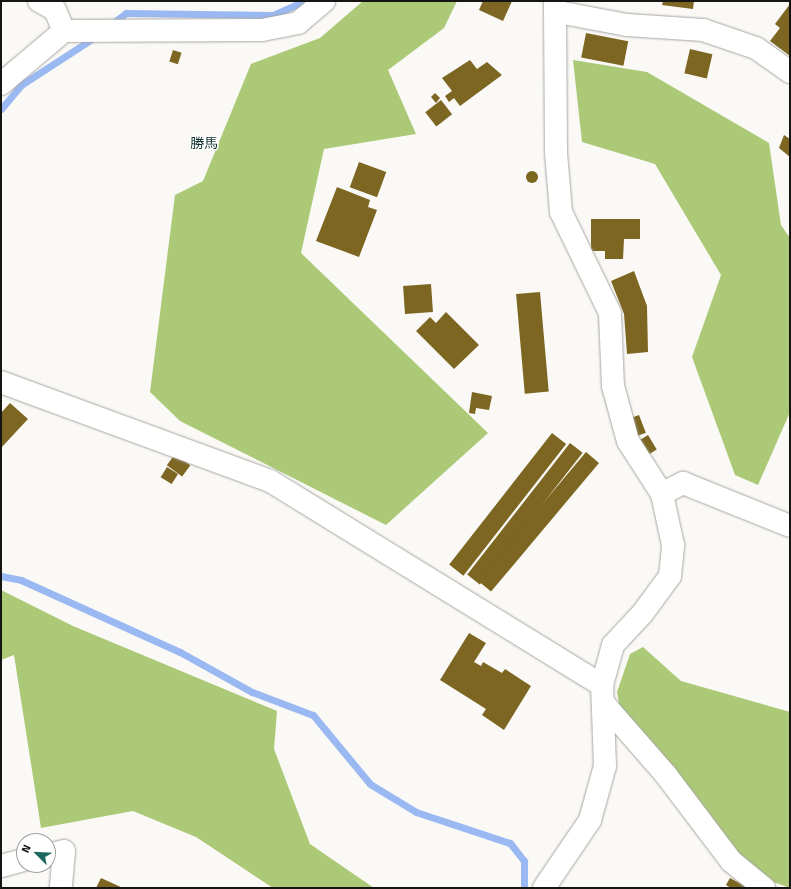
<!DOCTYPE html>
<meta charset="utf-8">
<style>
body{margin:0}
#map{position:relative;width:791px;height:889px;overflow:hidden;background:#faf9f5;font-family:"Titillium Web","Noto Sans JP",sans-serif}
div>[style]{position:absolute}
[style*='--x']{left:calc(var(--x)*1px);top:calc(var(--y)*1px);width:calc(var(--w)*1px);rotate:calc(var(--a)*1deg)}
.forest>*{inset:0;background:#acc977}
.stream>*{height:7px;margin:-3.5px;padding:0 3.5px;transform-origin:3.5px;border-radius:3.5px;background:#9ab8f2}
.building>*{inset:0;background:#7c6622;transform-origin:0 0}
.round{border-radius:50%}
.roads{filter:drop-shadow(0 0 1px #a8a6a3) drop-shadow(0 0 1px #a8a6a3)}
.minor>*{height:22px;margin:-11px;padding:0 11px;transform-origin:11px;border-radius:11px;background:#fff}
span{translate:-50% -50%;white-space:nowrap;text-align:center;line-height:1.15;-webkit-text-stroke:3px #fff;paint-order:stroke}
.quarter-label{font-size:14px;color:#123430}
.frame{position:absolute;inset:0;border:2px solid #151514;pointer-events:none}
.north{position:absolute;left:16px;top:833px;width:40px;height:40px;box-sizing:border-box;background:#fff;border:1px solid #a1a1a1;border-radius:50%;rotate:294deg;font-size:11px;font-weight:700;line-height:16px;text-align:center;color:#151514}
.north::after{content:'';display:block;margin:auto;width:14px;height:18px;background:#1b665f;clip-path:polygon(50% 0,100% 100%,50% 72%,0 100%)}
</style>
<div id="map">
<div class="forest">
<i style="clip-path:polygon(363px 1px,457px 1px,444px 28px,388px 70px,416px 134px,324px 149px,301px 253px,488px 433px,386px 525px,180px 421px,150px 392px,175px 195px,203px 181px,251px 64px,320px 38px)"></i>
<i style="clip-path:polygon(573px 60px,647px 72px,769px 143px,781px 225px,790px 238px,790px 412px,758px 485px,735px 475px,692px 357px,721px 275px,655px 164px,582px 142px)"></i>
<i style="clip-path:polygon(1px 590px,73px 626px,277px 711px,274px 749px,310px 844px,374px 888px,273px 888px,196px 837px,133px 811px,41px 828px,14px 655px,1px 660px)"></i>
<i style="clip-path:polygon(643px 647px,681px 681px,790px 712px,790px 888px,768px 880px,749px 865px,620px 710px,617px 692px,630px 654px)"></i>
</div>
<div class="stream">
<i style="--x:110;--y:25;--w:20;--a:-37"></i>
<i style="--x:126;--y:13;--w:147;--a:0.8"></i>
<i style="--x:273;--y:15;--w:34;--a:-24"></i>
<i style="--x:1;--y:109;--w:31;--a:-50"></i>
<i style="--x:21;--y:85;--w:88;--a:-33"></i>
<i style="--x:1;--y:576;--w:20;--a:11"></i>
<i style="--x:21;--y:580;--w:175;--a:24.4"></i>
<i style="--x:180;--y:652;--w:82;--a:29.1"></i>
<i style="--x:252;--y:692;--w:65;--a:20.7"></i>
<i style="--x:313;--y:715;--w:89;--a:50.4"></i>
<i style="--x:370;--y:784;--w:54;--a:31.3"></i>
<i style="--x:416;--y:812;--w:99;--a:18.3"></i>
<i style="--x:510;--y:843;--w:23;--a:52"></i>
<i style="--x:524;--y:861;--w:27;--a:90"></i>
</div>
<div class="building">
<i style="clip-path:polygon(483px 1px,512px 1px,503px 21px,479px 10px)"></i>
<i style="clip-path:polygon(663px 1px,694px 1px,693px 9px,662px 5px)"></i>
<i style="clip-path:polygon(790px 4px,790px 56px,770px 41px,780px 28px,775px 24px)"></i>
<i style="left:586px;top:33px;width:43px;height:25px;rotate:11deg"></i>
<i style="left:690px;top:49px;width:23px;height:25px;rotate:13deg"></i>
<i style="left:173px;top:50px;width:9px;height:12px;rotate:18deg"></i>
<i style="clip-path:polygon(470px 60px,477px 69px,487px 62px,502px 75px,460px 106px,454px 98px,449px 102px,445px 96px,452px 91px,442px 78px)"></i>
<i style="clip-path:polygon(435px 93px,440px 98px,436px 103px,431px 97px)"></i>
<i style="left:441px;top:100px;width:18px;height:20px;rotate:52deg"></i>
<i style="clip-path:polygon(784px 135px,790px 139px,790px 157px,779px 148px)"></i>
<i style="left:359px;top:162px;width:29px;height:27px;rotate:20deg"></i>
<i class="round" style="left:526px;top:171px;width:12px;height:12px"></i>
<i style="clip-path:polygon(337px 187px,370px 200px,368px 207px,377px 210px,359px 257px,316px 241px)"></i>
<i style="clip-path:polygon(591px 219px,640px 219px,640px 239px,624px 239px,623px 259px,605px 259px,605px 251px,591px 251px)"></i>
<i style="clip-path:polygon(634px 271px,647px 306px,648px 352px,627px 354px,624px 314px,611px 281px)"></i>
<i style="left:431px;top:284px;width:28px;height:28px;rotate:86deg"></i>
<i style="left:540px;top:292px;width:100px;height:24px;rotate:85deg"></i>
<i style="clip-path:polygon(446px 312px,479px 345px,454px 369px,416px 331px,430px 317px,436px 323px)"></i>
<i style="clip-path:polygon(472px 392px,492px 396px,489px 410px,476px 408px,475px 414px,469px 413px)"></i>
<i style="clip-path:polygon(10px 403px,28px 419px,1px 448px,1px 413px)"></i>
<i style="left:639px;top:415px;width:19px;height:10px;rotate:69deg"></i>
<i style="left:552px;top:433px;width:18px;height:167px;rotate:38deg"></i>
<i style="left:648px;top:435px;width:17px;height:9px;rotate:59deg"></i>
<i style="left:570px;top:443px;width:16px;height:167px;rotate:38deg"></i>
<i style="left:586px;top:452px;width:17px;height:168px;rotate:40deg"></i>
<i style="left:175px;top:454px;width:19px;height:14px;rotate:36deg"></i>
<i style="left:167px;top:467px;width:13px;height:12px;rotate:32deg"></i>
<i style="clip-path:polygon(469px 633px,486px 643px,474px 662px,481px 666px,483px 662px,502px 673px,505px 669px,531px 686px,504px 730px,482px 715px,486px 709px,440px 680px)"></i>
<i style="clip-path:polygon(101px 878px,123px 888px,96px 888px)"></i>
<i style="clip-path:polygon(730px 878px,749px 888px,731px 888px,726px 885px)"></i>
</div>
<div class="roads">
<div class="minor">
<i style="--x:39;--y:1;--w:18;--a:29"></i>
<i style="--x:55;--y:10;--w:23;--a:67"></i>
<i style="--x:558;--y:12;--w:70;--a:10.7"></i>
<i style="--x:627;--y:25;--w:76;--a:3.8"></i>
<i style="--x:703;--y:30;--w:56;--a:18.8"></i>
<i style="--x:756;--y:48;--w:42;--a:35.2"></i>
<i style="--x:1;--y:84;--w:82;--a:-40.1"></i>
<i style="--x:64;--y:31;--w:198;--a:-0.3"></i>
<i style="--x:262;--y:30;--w:37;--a:-11"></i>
<i style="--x:298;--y:23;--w:34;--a:-40"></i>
<i style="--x:1;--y:382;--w:287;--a:20.2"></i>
<i style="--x:270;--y:481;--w:390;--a:31.6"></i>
<i style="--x:662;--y:494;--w:24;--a:-28"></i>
<i style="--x:683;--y:483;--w:115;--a:21.9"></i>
<i style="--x:605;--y:705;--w:93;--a:48.9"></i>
<i style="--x:666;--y:775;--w:108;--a:52.9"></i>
<i style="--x:731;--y:861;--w:43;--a:39.3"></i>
<i style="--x:48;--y:855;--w:16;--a:-14"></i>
<i style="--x:64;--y:851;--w:37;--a:95"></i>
<i style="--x:1;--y:866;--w:24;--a:-15"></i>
<i style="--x:544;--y:888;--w:82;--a:-55.9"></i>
<i style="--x:590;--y:820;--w:56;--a:-74.5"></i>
<i style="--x:605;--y:766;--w:81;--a:-92.1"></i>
<i style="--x:602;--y:685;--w:41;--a:-74.6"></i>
<i style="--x:613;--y:645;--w:42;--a:-46.9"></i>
<i style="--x:642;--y:614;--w:47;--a:-53.6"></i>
<i style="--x:670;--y:576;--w:31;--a:-84"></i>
<i style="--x:673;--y:545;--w:52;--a:-102.2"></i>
<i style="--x:662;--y:494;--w:63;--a:-122.7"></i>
<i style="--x:628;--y:441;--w:57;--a:-105.3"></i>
<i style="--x:613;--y:386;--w:73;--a:-92.4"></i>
<i style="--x:610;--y:313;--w:112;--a:-115.9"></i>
<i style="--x:561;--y:212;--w:60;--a:-94.8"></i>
<i style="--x:556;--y:152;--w:151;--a:-90.4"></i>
</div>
</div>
<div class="quarter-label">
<span style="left:204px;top:143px">勝馬</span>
</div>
<div class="frame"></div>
<div class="north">N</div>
</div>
